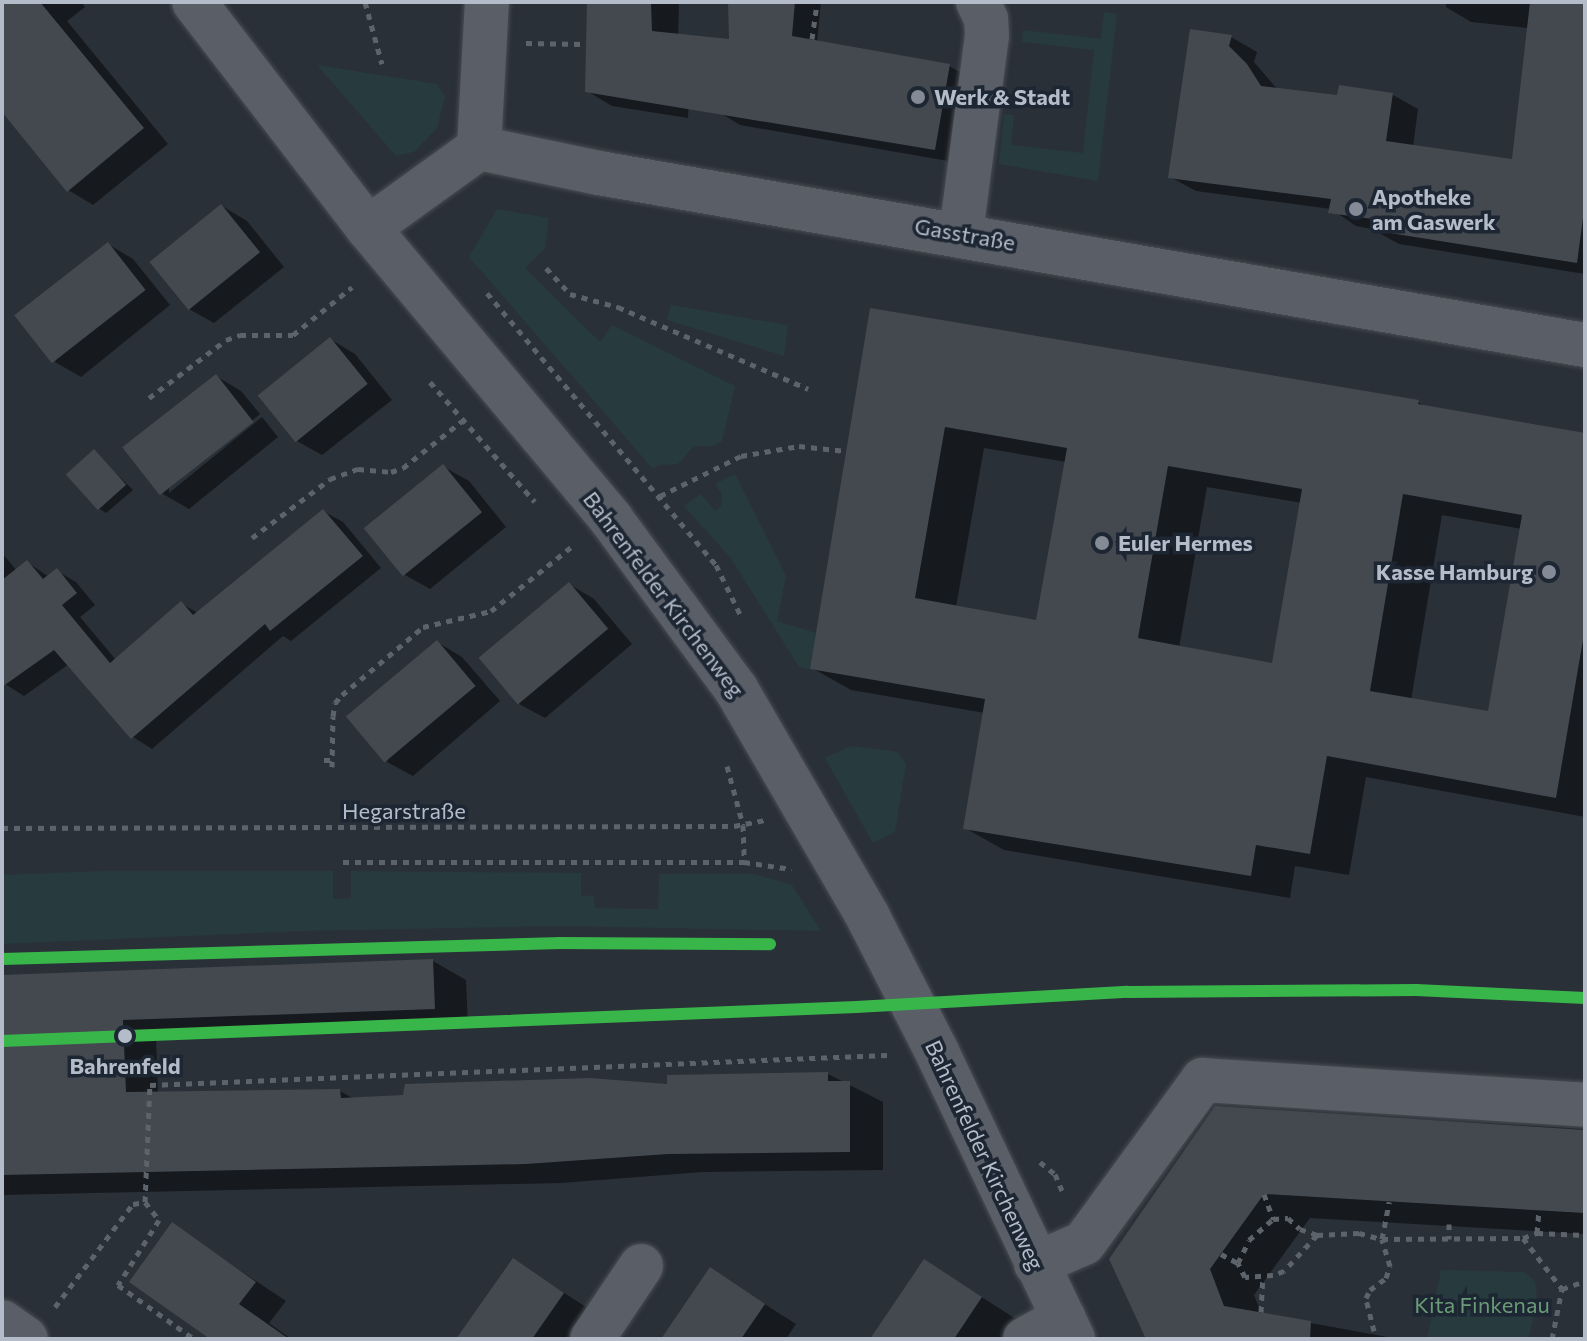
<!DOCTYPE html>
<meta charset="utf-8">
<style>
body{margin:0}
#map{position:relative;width:1587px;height:1341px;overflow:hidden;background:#2a3038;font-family:Commissioner,sans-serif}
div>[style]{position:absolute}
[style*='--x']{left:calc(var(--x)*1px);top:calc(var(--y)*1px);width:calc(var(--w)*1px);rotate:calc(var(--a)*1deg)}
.green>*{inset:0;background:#273a3e}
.shadow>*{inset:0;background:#0007}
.building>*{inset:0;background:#444950;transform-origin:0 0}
.path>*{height:5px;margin-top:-2.5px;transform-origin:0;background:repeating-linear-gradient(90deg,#5d636a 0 6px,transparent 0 12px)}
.roads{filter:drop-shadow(0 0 2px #484c53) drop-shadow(0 0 2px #484c53)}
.minor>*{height:44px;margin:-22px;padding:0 22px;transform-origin:22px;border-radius:22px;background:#5a5e66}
.rail-1>*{height:12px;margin:-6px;padding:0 6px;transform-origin:6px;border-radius:6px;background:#39b64a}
.dots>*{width:22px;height:22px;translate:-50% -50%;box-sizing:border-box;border:4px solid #1d2633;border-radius:50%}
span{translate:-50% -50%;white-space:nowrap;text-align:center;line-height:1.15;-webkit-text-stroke:7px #1d2633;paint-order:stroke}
.poi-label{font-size:22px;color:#b4bcc9;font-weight:700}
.left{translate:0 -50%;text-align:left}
.right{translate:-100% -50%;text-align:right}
.street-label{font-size:22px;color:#b4bcc9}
.stop-label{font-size:22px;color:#b4bcc9;font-weight:700}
.park-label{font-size:22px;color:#6b9a76}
.frame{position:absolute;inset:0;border:4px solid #b4bcc9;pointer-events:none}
</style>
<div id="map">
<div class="green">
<i style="clip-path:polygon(1104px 12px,1117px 14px,1098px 181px,999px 164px,1004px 114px,1014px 115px,1011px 145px,1083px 153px,1094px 50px,1022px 42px,1023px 30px,1101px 39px)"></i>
<i style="clip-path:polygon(317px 65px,437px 84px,445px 96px,437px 128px,414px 152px,396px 156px)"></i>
<i style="clip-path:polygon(497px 209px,549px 218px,545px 248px,525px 268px,600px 342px,612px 325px,735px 386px,722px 441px,714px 446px,694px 446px,678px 464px,659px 465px,653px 469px,469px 257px)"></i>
<i style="clip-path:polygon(671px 305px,788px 325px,784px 356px,667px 320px)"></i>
<i style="clip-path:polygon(735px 474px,786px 576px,777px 621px,816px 633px,810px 669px,799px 667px,730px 557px,684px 506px,701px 494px,715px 511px,721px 506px,722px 494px,715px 484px)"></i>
<i style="clip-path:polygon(851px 746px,898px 752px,906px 764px,895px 832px,873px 843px,825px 758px)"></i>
<i style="clip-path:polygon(101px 871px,333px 871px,333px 899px,351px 898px,351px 871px,581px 873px,581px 895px,594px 896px,595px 908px,658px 909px,659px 874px,755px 874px,792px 885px,821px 931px,562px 926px,302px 931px,2px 944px,2px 875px)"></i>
<i style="clip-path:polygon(1441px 1270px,1524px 1272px,1535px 1281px,1537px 1297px,1529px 1339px,1427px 1339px)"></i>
</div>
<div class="shadow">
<i style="clip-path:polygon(2px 2px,81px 2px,85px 7px,67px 21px,168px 144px,93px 205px,68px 190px,2px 109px)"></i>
<i style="clip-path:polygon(590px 2px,679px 2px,678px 42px,691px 49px,688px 118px,612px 106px,587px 91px)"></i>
<i style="clip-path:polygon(730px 2px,821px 2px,817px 42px,949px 66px,974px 80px,960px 163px,740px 125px,715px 110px,731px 42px)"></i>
<i style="clip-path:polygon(1446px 2px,1585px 2px,1585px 274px,1399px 244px,1372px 229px,1356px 226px,1331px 209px,1196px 191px,1170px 177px,1231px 37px,1257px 52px,1254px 62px,1278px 90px,1339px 97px,1393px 95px,1418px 109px,1413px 147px,1514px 161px,1529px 28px,1471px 22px,1446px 7px)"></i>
<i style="clip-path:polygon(222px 206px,247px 221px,284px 267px,214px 323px,189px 309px,152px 262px)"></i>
<i style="clip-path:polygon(108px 244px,133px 259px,170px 305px,81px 377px,55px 362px)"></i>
<i style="clip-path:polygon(evenodd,872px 310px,1418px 402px,1428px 408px,1585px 436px,1585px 817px,1366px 777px,1349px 875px,1295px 866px,1290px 898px,1004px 850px,965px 828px,985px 713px,851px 690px,812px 668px,872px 310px,984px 448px,1066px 462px,1038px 622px,956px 607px,984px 448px,872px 310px,1207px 487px,1302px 503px,1273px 665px,1179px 648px,1207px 487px,872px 310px,1442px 515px,1522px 529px,1490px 713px,1411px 700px,1442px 515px)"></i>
<i style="clip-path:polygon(330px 339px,355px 354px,392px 400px,322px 455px,297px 441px)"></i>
<i style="clip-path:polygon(216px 376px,241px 391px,260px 414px,169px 488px,169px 493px,262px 417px,278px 437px,189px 509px,163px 494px)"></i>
<i style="clip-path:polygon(94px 452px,133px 490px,106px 513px,98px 508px)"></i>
<i style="clip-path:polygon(444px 467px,469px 481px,506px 527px,430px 589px,405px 575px,368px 529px)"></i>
<i style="clip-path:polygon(323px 511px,343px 522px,381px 568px,291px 641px,283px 636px,152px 749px,133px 737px,69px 664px,24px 696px,2px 682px,2px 553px,17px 571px,27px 562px,49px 577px,57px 571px,76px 582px,95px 605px,80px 617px,116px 660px,182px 604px,198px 613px)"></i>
<i style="clip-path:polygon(569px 584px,594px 599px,632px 644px,545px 718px,519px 704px)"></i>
<i style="clip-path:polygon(437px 642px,462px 657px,500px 701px,413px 776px,387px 762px)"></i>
<i style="clip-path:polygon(433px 961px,466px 980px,468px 1027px,156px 1038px,158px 1093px,340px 1091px,354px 1099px,669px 1086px,828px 1074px,883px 1102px,883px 1170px,703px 1172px,561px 1183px,2px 1195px,2px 977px)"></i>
<i style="clip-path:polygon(1216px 1108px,1585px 1129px,1585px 1234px,1310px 1218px,1254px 1295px,1262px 1314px,1398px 1339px,1148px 1339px)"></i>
<i style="clip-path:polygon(172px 1225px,286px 1301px,269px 1323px,291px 1339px,213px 1339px)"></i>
<i style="clip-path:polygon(514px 1261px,594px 1312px,575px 1339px,459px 1339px)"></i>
<i style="clip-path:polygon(925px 1261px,1024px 1324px,1014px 1339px,872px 1339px)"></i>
<i style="clip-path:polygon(711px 1270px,796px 1324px,786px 1339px,664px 1339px)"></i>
</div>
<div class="building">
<i style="clip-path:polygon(2px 2px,40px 2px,144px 128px,67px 192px,2px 112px)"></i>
<i style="clip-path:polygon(587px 2px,651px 2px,652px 31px,729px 39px,728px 2px,795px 2px,792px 36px,950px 64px,935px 150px,585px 92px)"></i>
<i style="clip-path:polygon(1530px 2px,1585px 2px,1585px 203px,1577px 263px,1371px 230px,1373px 219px,1328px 213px,1331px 199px,1168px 178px,1190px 29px,1232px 35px,1229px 46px,1247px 64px,1261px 86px,1337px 95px,1339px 85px,1393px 93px,1386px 141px,1512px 159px)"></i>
<i style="left:221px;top:204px;width:62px;height:92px;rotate:51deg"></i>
<i style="left:108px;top:242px;width:61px;height:119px;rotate:52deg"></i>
<i style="clip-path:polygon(evenodd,870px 308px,1419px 400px,1418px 404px,1585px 433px,1585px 628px,1556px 798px,1327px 756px,1310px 854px,1256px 845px,1251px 876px,963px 829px,985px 699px,810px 669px,870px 308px,945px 427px,1067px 448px,1036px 620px,915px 598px,945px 427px,870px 308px,1168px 466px,1302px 489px,1272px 663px,1138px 638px,1168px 466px,870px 308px,1403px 494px,1522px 515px,1488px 711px,1370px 691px,1403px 494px)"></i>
<i style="left:330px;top:337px;width:60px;height:93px;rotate:51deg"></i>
<i style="left:216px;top:374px;width:61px;height:119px;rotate:52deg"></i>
<i style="left:94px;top:449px;width:48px;height:38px;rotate:48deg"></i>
<i style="left:443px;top:464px;width:62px;height:102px;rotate:51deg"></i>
<i style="clip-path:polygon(323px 509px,363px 556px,270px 631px,265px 624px,131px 739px,54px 650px,2px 687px,2px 580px,27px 560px,43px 579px,57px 568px,77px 593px,62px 605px,110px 663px,181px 601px,193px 615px)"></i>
<i style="left:569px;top:582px;width:61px;height:118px;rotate:50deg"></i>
<i style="left:437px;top:640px;width:60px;height:119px;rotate:50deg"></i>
<i style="clip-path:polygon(433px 959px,435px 1009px,123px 1020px,126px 1092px,340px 1089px,341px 1098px,403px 1095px,405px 1084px,590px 1078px,667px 1084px,667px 1075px,828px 1072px,828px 1081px,850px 1081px,850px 1152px,668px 1154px,526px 1164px,2px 1175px,2px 975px)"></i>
<i style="clip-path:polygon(1215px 1106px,1585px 1130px,1585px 1213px,1264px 1194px,1210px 1269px,1224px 1306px,1311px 1321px,1310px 1339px,1146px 1339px,1109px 1259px)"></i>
<i style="clip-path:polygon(172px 1222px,256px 1282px,239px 1304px,289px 1339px,210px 1339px,129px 1282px)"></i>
<i style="clip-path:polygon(513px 1258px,564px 1293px,532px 1339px,456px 1339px)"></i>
<i style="clip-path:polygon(924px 1259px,982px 1297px,954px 1339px,870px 1339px)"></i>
<i style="clip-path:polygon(710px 1267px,765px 1304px,741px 1339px,661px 1339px)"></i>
</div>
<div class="path">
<i style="--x:365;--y:2;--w:64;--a:74.7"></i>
<i style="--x:812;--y:39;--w:37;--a:-82"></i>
<i style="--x:526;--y:43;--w:57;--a:1"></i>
<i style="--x:546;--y:268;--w:35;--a:47"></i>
<i style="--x:570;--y:294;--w:50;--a:15.2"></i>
<i style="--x:618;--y:307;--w:207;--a:23.3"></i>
<i style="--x:487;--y:293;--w:356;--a:49.9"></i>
<i style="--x:716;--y:565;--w:59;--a:63.9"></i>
<i style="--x:430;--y:382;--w:159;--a:48.8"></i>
<i style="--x:149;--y:398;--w:96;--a:-37"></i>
<i style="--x:226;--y:340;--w:15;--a:-20"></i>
<i style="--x:240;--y:335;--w:53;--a:0"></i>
<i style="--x:293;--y:335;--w:76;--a:-39.1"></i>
<i style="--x:660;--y:496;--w:90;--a:-26.3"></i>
<i style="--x:741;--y:456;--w:59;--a:-9.8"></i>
<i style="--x:799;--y:446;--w:47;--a:6.1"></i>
<i style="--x:252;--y:538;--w:98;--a:-37.1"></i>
<i style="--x:330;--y:479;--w:30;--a:-20"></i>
<i style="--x:358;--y:469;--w:33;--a:5"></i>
<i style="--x:391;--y:472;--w:13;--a:-18"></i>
<i style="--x:403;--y:468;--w:75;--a:-38.5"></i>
<i style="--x:324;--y:760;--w:8;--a:0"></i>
<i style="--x:727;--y:766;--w:61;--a:74.8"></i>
<i style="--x:743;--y:825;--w:37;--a:88"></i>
<i style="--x:744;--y:862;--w:48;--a:8.5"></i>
<i style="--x:332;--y:767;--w:51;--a:-88.9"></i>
<i style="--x:333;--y:716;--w:13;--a:-81"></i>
<i style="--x:335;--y:703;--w:11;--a:-49"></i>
<i style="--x:342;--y:695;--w:106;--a:-40"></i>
<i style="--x:423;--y:627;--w:70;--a:-13.2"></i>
<i style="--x:491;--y:611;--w:107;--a:-38.6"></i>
<i style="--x:2;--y:828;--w:732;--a:-0.16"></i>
<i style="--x:734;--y:826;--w:31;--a:-11"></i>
<i style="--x:343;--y:862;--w:401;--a:0"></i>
<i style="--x:1040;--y:1162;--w:19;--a:39"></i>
<i style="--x:1055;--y:1174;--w:23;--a:67"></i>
<i style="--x:1264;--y:1194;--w:27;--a:70"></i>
<i style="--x:145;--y:1202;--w:23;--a:52"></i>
<i style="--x:159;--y:1220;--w:77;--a:122.2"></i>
<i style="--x:118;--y:1285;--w:93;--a:35.4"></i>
<i style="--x:1449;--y:1224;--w:15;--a:90"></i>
<i style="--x:1537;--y:1233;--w:22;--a:-85"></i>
<i style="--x:1317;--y:1235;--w:49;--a:132.5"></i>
<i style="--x:1284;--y:1271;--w:12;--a:160"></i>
<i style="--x:1273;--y:1275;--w:28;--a:176"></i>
<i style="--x:1245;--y:1277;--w:16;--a:-117"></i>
<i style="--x:1238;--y:1263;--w:25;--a:-64"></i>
<i style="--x:1249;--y:1240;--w:32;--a:-41"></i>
<i style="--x:1273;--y:1219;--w:15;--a:-4"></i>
<i style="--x:1288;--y:1218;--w:16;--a:43"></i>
<i style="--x:1300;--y:1229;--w:18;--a:19"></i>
<i style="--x:1317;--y:1235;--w:42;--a:-2.7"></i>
<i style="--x:1359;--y:1233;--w:24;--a:15"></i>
<i style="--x:1382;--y:1239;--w:141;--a:-0.4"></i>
<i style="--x:1523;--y:1238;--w:15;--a:-20"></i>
<i style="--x:1537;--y:1233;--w:48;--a:2.4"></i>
<i style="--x:1523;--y:1238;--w:64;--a:52.6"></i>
<i style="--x:1221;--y:1254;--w:19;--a:28"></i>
<i style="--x:55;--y:1307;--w:129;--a:-52.9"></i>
<i style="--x:133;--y:1204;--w:12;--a:-9"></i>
<i style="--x:145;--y:1202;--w:117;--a:-87.6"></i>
<i style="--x:150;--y:1085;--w:738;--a:-2.33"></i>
<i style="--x:1261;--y:1312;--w:33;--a:-87"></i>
<i style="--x:1374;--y:1331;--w:34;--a:-104"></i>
<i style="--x:1366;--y:1298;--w:9;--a:-63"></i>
<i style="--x:1370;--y:1290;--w:20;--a:-37"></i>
<i style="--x:1386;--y:1278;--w:13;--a:-72"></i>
<i style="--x:1390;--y:1266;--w:28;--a:-107"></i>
<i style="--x:1382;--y:1239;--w:38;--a:-79"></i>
<i style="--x:1552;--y:1339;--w:51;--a:-78.7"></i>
<i style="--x:1562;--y:1289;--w:24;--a:-19"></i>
</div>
<div class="roads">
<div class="minor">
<i style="--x:194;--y:2;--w:285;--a:52.4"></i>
<i style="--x:368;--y:228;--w:379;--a:50.1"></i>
<i style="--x:611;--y:519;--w:211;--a:53.7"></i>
<i style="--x:736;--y:689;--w:263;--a:59.9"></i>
<i style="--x:868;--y:917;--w:149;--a:62.9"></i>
<i style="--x:936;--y:1050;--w:320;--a:64.6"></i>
<i style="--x:479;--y:148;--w:146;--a:-86.9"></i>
<i style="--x:368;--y:228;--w:137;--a:-35.8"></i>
<i style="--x:479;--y:148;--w:123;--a:11.8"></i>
<i style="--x:599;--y:173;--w:1001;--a:9.9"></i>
<i style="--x:961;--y:233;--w:199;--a:-82.5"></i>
<i style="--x:987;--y:36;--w:17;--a:-93"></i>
<i style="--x:986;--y:19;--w:19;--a:-115"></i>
<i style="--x:1036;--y:1264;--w:52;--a:-23.6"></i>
<i style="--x:1084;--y:1243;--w:202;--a:-53.9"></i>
<i style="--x:1203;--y:1080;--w:383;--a:3.7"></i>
<i style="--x:2;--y:1322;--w:29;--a:35"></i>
<i style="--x:592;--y:1339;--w:88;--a:-56.1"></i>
<i style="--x:1025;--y:1339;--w:44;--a:-28.3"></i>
</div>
</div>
<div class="rail-1">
<i style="--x:2;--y:959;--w:559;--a:-1.64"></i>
<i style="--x:561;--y:943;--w:209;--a:0.3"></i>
<i style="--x:2;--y:1041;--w:855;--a:-2.28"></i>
<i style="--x:856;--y:1007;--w:272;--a:-3.2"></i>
<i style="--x:1128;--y:992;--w:288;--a:-0.4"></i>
<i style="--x:1416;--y:990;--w:169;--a:2.7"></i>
</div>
<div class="dots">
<i style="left:918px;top:97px;background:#848b96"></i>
<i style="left:1356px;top:209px;background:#848b96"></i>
<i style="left:1102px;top:543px;background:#848b96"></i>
<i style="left:1549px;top:572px;background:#848b96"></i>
<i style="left:125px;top:1036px;background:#b4bcc9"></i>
</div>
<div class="poi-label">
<span class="left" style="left:934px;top:97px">Werk &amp; Stadt</span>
<span class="left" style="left:1372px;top:209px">Apotheke<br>am Gaswerk</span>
<span class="left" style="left:1118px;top:543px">Euler Hermes</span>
<span class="right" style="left:1533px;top:572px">Kasse Hamburg</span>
</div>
<div class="street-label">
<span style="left:965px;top:234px;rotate:10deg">Gasstraße</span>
<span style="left:664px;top:594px;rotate:53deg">Bahrenfelder Kirchenweg</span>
<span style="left:404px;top:811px">Hegarstraße</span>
<span style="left:985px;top:1155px;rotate:65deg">Bahrenfelder Kirchenweg</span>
</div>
<div class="stop-label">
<span style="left:125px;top:1066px">Bahrenfeld</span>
</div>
<div class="park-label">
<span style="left:1482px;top:1305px">Kita Finkenau</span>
</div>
<div class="frame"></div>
</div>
